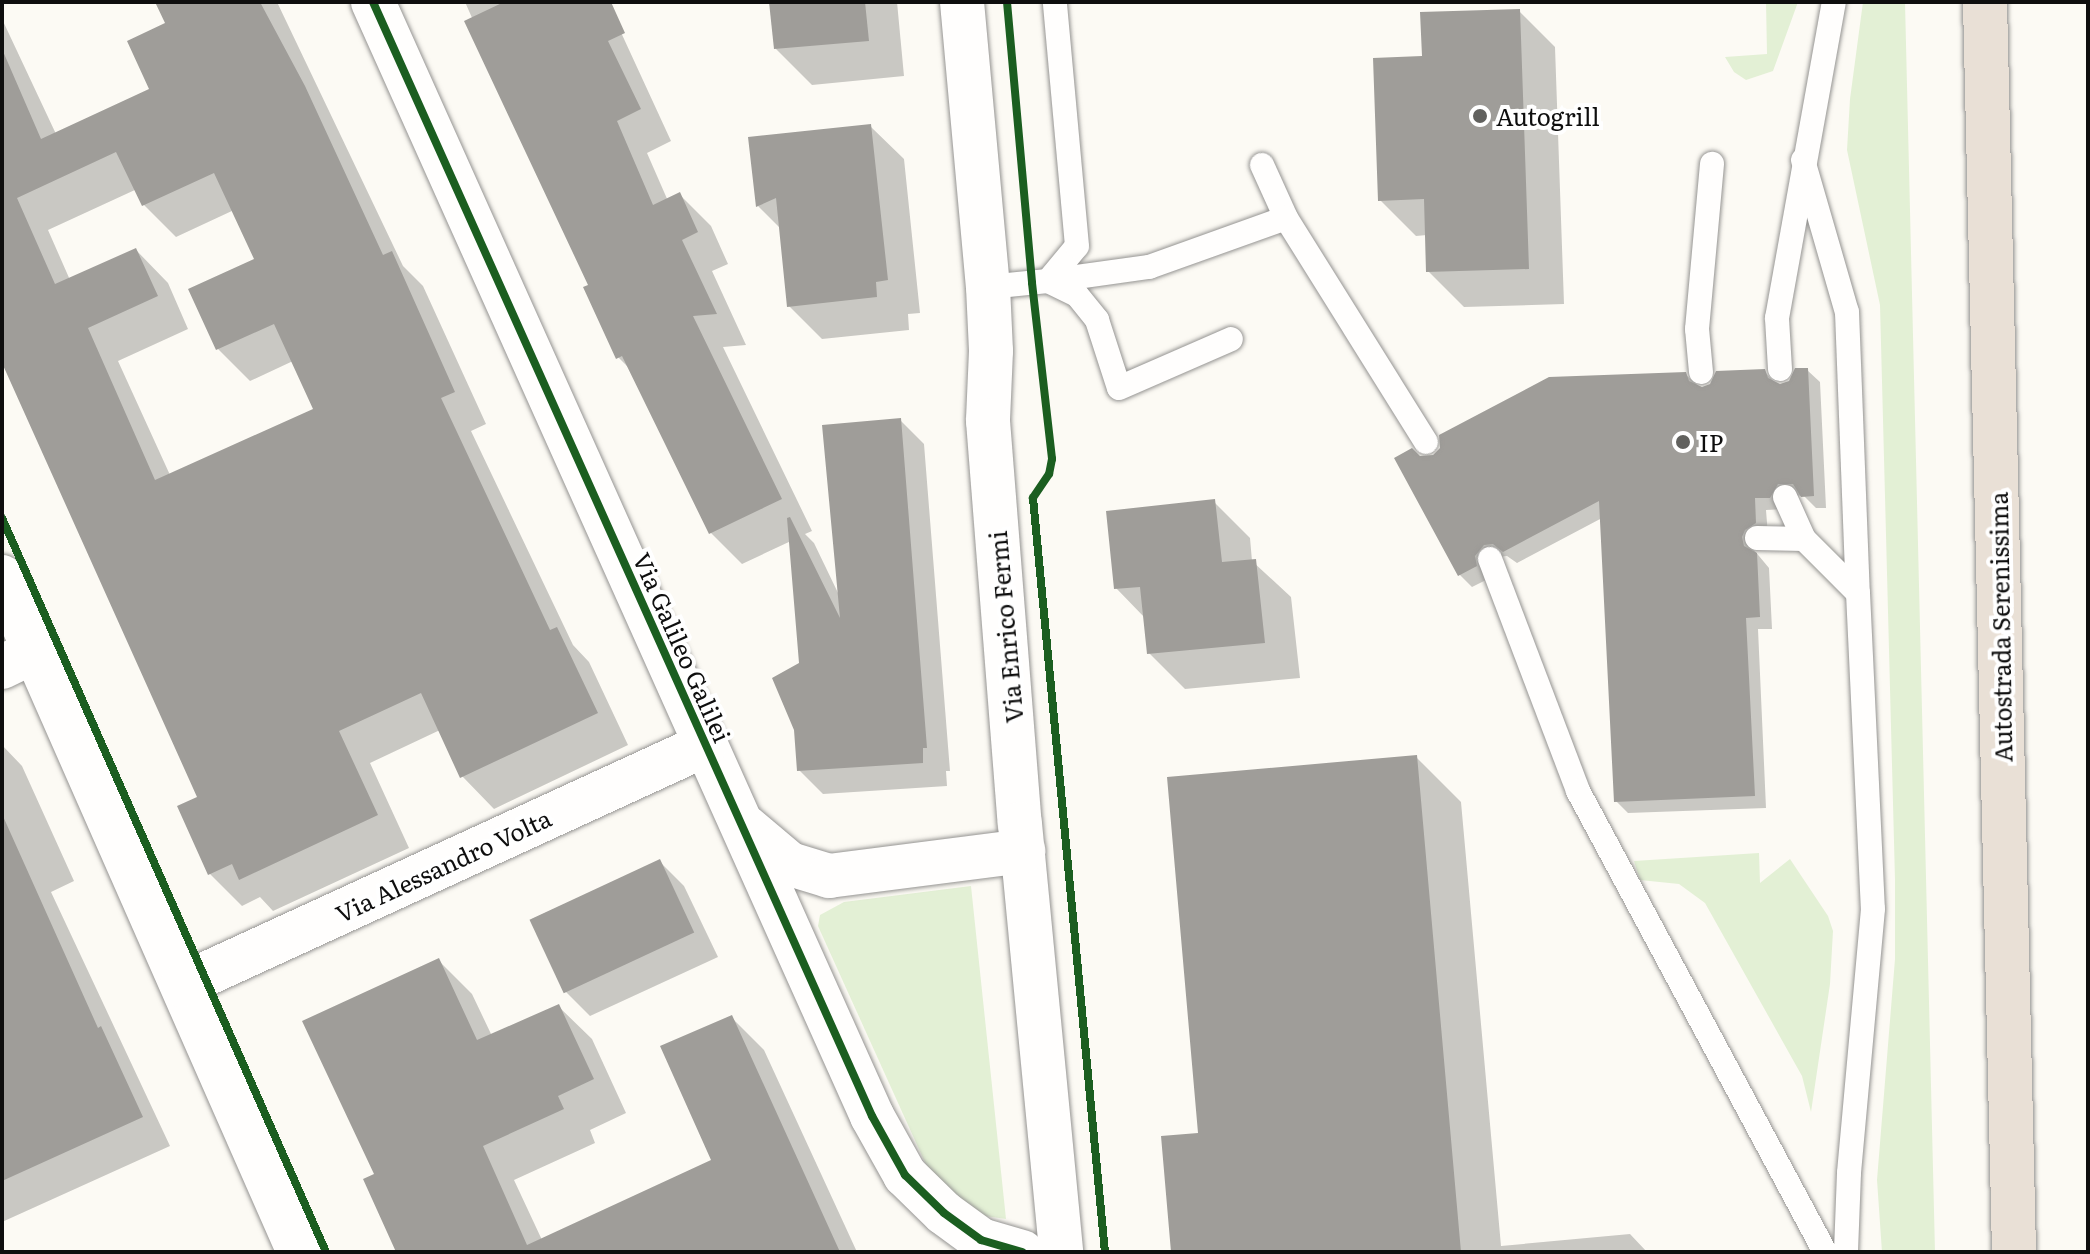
<!DOCTYPE html>
<style>
body{margin:0}
#map{position:relative;width:2090px;height:1254px;overflow:hidden;background:#fcfaf4;font-family:Literata,serif}
div>[style]{position:absolute}
[style*='--x']{left:calc(var(--x)*1px);top:calc(var(--y)*1px);width:calc(var(--w)*1px);rotate:calc(var(--a)*1deg)}
.green>*{inset:0;background:#e3f0d5}
.shadow>*{inset:0;background:#0003}
.building>*{inset:0;background:#9f9d99;transform-origin:0 0}
.roads{filter:drop-shadow(0 0 2px #959492) drop-shadow(0 0 2px #959492)}
.service>*{height:24px;margin:-12px;padding:0 12px;transform-origin:12px;border-radius:12px;background:#fffefd}
.minor>*{height:44px;margin:-22px;padding:0 22px;transform-origin:22px;border-radius:22px;background:#fffefd}
.motorway>*{height:44px;margin:-22px;padding:0 22px;transform-origin:22px;border-radius:22px;background:#e9e0d6}
.cycleway>*{height:8px;margin:-4px;padding:0 4px;transform-origin:4px;border-radius:4px;background:#1b5e20}
.dots>*{width:22px;height:22px;translate:-50% -50%;box-sizing:border-box;border:4px solid #fff;border-radius:50%}
span{translate:-50% -50%;white-space:nowrap;text-align:center;line-height:1.15;-webkit-text-stroke:8px #fff;paint-order:stroke}
.poi-label{font-size:24px;color:#0e0e0e}
.left{translate:0 -50%;text-align:left}
.street-label{font-size:24px;color:#0e0e0e}
.frame{position:absolute;inset:0;border:4px solid #0e0e0e;pointer-events:none}
</style>
<div id="map">
<div class="green">
<i style="clip-path:polygon(1766px 2px,1798px 2px,1773px 71px,1746px 80px,1734px 72px,1725px 57px,1767px 54px)"></i>
<i style="clip-path:polygon(1863px 2px,1905px 2px,1935px 1252px,1882px 1252px,1877px 1180px,1895px 959px,1895px 880px,1880px 305px,1847px 150px,1850px 99px)"></i>
<i style="clip-path:polygon(1759px 853px,1760px 883px,1790px 859px,1828px 916px,1833px 931px,1830px 984px,1811px 1112px,1802px 1076px,1705px 903px,1679px 884px,1640px 880px,1634px 861px)"></i>
<i style="clip-path:polygon(971px 886px,1006px 1219px,971px 1214px,932px 1178px,818px 926px,820px 915px,844px 902px)"></i>
</div>
<div class="shadow">
<i style="clip-path:polygon(evenodd,157px 2px,277px 2px,403px 266px,423px 286px,486px 424px,471px 431px,573px 645px,589px 662px,628px 745px,494px 809px,462px 776px,440px 730px,370px 763px,409px 848px,273px 911px,260px 897px,242px 906px,210px 874px,200px 798px,2px 359px,2px 19px,56px 134px,152px 90px,168px 24px,157px 2px,137px 189px,144px 205px,176px 237px,234px 210px,257px 260px,218px 349px,250px 381px,293px 361px,316px 410px,170px 475px,118px 361px,188px 329px,168px 283px,136px 250px,70px 280px,48px 230px,137px 189px)"></i>
<i style="clip-path:polygon(465px 2px,607px 2px,671px 141px,647px 153px,668px 201px,680px 195px,711px 226px,728px 264px,712px 271px,746px 345px,723px 347px,812px 531px,805px 534px,814px 543px,839px 595px,900px 420px,924px 444px,950px 771px,946px 771px,947px 786px,823px 794px,799px 770px,801px 664px,791px 541px,742px 564px,711px 533px,633px 372px,618px 357px,591px 286px)"></i>
<i style="clip-path:polygon(771px 2px,897px 2px,904px 76px,812px 85px,776px 49px)"></i>
<i style="clip-path:polygon(1519px 11px,1555px 47px,1564px 304px,1464px 307px,1428px 271px,1427px 235px,1416px 236px,1380px 200px,1424px 58px)"></i>
<i style="clip-path:polygon(870px 126px,904px 159px,920px 313px,908px 314px,909px 330px,822px 339px,789px 306px,781px 229px,758px 206px)"></i>
<i style="clip-path:polygon(1807px 370px,1820px 382px,1826px 508px,1816px 508px,1804px 496px,1791px 495px,1783px 509px,1766px 510px,1768px 536px,1757px 542px,1754px 550px,1769px 568px,1772px 629px,1758px 629px,1766px 808px,1628px 813px,1616px 801px,1602px 518px,1517px 563px,1507px 556px,1497px 557px,1488px 579px,1472px 587px,1460px 575px,1396px 459px,1434px 457px,1685px 374px,1702px 389px,1764px 371px,1777px 385px,1790px 383px)"></i>
<i style="clip-path:polygon(1214px 502px,1250px 538px,1252px 561px,1291px 597px,1300px 678px,1185px 689px,1149px 653px,1145px 618px,1116px 588px)"></i>
<i style="clip-path:polygon(2px 745px,22px 766px,74px 881px,51px 892px,170px 1146px,2px 1222px)"></i>
<i style="clip-path:polygon(1416px 757px,1461px 802px,1501px 1246px,1630px 1234px,1647px 1252px,1173px 1252px,1200px 1135px)"></i>
<i style="clip-path:polygon(659px 861px,684px 886px,718px 957px,590px 1016px,565px 991px,532px 919px)"></i>
<i style="clip-path:polygon(439px 961px,472px 994px,492px 1036px,558px 1006px,592px 1039px,626px 1113px,590px 1130px,595px 1143px,514px 1180px,542px 1240px,714px 1161px,731px 1017px,764px 1050px,857px 1252px,399px 1252px,376px 1175px)"></i>
</div>
<div class="building">
<i style="clip-path:polygon(evenodd,155px 2px,260px 2px,305px 86px,383px 255px,392px 251px,455px 392px,441px 398px,550px 630px,557px 627px,598px 713px,460px 778px,421px 693px,339px 731px,378px 815px,239px 880px,232px 864px,208px 875px,177px 806px,197px 797px,2px 363px,2px 49px,41px 139px,149px 89px,127px 41px,165px 23px,155px 2px,116px 152px,142px 206px,214px 173px,254px 259px,188px 289px,216px 350px,274px 324px,313px 409px,155px 480px,88px 328px,158px 296px,136px 248px,55px 284px,17px 198px,116px 152px)"></i>
<i style="clip-path:polygon(504px 2px,611px 2px,625px 33px,608px 41px,641px 109px,617px 121px,653px 205px,680px 192px,698px 232px,682px 240px,717px 314px,693px 316px,782px 499px,709px 534px,622px 356px,616px 359px,583px 287px,588px 285px,464px 21px)"></i>
<i style="clip-path:polygon(769px 2px,865px 2px,869px 41px,774px 49px)"></i>
<i style="clip-path:polygon(1520px 9px,1529px 269px,1426px 272px,1424px 199px,1378px 201px,1373px 58px,1422px 56px,1420px 12px)"></i>
<i style="clip-path:polygon(871px 124px,888px 280px,876px 282px,877px 297px,787px 307px,776px 198px,756px 207px,748px 137px)"></i>
<i style="clip-path:polygon(1795px 368px,1808px 368px,1814px 496px,1801px 497px,1793px 484px,1778px 484px,1770px 498px,1755px 498px,1756px 523px,1745px 530px,1742px 537px,1744px 546px,1757px 553px,1760px 617px,1746px 618px,1755px 796px,1614px 802px,1599px 501px,1503px 552px,1493px 544px,1484px 545px,1475px 556px,1477px 566px,1458px 576px,1394px 458px,1412px 448px,1420px 456px,1433px 455px,1440px 448px,1439px 435px,1549px 377px,1686px 372px,1689px 381px,1702px 387px,1710px 384px,1716px 371px,1765px 369px,1768px 378px,1780px 384px,1789px 381px)"></i>
<i style="clip-path:polygon(901px 418px,927px 748px,923px 748px,923px 763px,797px 771px,794px 730px,772px 678px,799px 663px,787px 518px,790px 517px,840px 618px,822px 425px)"></i>
<i style="clip-path:polygon(1215px 499px,1222px 562px,1256px 559px,1265px 643px,1147px 654px,1140px 587px,1114px 589px,1106px 511px)"></i>
<i style="clip-path:polygon(1417px 755px,1461px 1252px,1171px 1252px,1161px 1136px,1198px 1133px,1167px 777px)"></i>
<i style="clip-path:polygon(2px 814px,98px 1028px,101px 1026px,143px 1117px,2px 1181px)"></i>
<i style="left:660px;top:859px;width:81px;height:144px;rotate:65deg"></i>
<i style="clip-path:polygon(439px 958px,477px 1040px,559px 1004px,594px 1079px,558px 1096px,564px 1109px,483px 1146px,527px 1245px,711px 1160px,660px 1046px,732px 1015px,840px 1252px,396px 1252px,363px 1179px,374px 1174px,302px 1021px)"></i>
</div>
<div class="roads">
<div class="service">
<i style="--x:1803;--y:160;--w:158;--a:73.9"></i>
<i style="--x:1847;--y:312;--w:281;--a:87.8"></i>
<i style="--x:1262;--y:165;--w:58;--a:65.6"></i>
<i style="--x:1286;--y:218;--w:264;--a:58"></i>
<i style="--x:1048;--y:281;--w:32;--a:26"></i>
<i style="--x:1077;--y:295;--w:32;--a:51"></i>
<i style="--x:1097;--y:320;--w:71;--a:72.1"></i>
<i style="--x:1119;--y:388;--w:122;--a:-23.6"></i>
<i style="--x:1048;--y:281;--w:102;--a:-7.9"></i>
<i style="--x:1149;--y:267;--w:145;--a:-19.7"></i>
<i style="--x:988;--y:287;--w:60;--a:-5.7"></i>
<i style="--x:1048;--y:281;--w:45;--a:-50.4"></i>
<i style="--x:1077;--y:246;--w:245;--a:-95.2"></i>
<i style="--x:1780;--y:369;--w:51;--a:-93.4"></i>
<i style="--x:1777;--y:318;--w:321;--a:-79.8"></i>
<i style="--x:1701;--y:372;--w:43;--a:-95.3"></i>
<i style="--x:1697;--y:329;--w:166;--a:-84.8"></i>
<i style="--x:1785;--y:497;--w:46;--a:65.7"></i>
<i style="--x:1804;--y:539;--w:76;--a:45"></i>
<i style="--x:1858;--y:593;--w:316;--a:87.3"></i>
<i style="--x:1873;--y:909;--w:265;--a:95.2"></i>
<i style="--x:1849;--y:1173;--w:79;--a:92.2"></i>
<i style="--x:1757;--y:538;--w:47;--a:1.2"></i>
<i style="--x:1490;--y:559;--w:248;--a:69.2"></i>
<i style="--x:1578;--y:791;--w:523;--a:61.82"></i>
</div>
<div class="minor">
<i style="--x:373;--y:2;--w:1221;--a:65.87"></i>
<i style="--x:872;--y:1116;--w:68;--a:60.8"></i>
<i style="--x:905;--y:1175;--w:54;--a:44.3"></i>
<i style="--x:944;--y:1213;--w:46;--a:36.1"></i>
<i style="--x:981;--y:1240;--w:43;--a:16.3"></i>
<i style="--x:962;--y:2;--w:286;--a:84.8"></i>
<i style="--x:988;--y:287;--w:64;--a:87.3"></i>
<i style="--x:991;--y:351;--w:70;--a:92.5"></i>
<i style="--x:988;--y:421;--w:404;--a:85.5"></i>
<i style="--x:1020;--y:824;--w:430;--a:84.5"></i>
<i style="--x:2;--y:577;--w:737;--a:66.25"></i>
<i style="--x:2;--y:667;--w:37;--a:-26"></i>
<i style="--x:746;--y:827;--w:57;--a:40.1"></i>
<i style="--x:790;--y:864;--w:41;--a:17.1"></i>
<i style="--x:829;--y:876;--w:196;--a:-7.3"></i>
<i style="--x:182;--y:985;--w:575;--a:-24.65"></i>
</div>
<div class="motorway">
<i style="--x:1985;--y:2;--w:1250;--a:88.67"></i>
</div>
</div>
<div class="cycleway">
<i style="--x:373;--y:2;--w:1221;--a:65.87"></i>
<i style="--x:872;--y:1116;--w:68;--a:60.8"></i>
<i style="--x:905;--y:1175;--w:54;--a:44.3"></i>
<i style="--x:944;--y:1213;--w:46;--a:36.1"></i>
<i style="--x:981;--y:1240;--w:43;--a:16.3"></i>
<i style="--x:1007;--y:2;--w:282;--a:84.9"></i>
<i style="--x:1032;--y:283;--w:177;--a:83.5"></i>
<i style="--x:1052;--y:459;--w:15;--a:101"></i>
<i style="--x:1049;--y:474;--w:29;--a:124"></i>
<i style="--x:1033;--y:498;--w:757;--a:84.55"></i>
<i style="--x:2;--y:518;--w:802;--a:66.18"></i>
</div>
<div class="dots">
<i style="left:1480px;top:116px;background:#61615e"></i>
<i style="left:1683px;top:442px;background:#61615e"></i>
</div>
<div class="poi-label">
<span class="left" style="left:1496px;top:116px">Autogrill</span>
<span class="left" style="left:1699px;top:442px">IP</span>
</div>
<div class="street-label">
<span style="left:1005px;top:627px;rotate:-95deg">Via Enrico Fermi</span>
<span style="left:2000px;top:627px;rotate:-91deg">Autostrada Serenissima</span>
<span style="left:683px;top:647px;rotate:66deg">Via Galileo Galilei</span>
<span style="left:443px;top:865px;rotate:-25deg">Via Alessandro Volta</span>
</div>
<div class="frame"></div>
</div>
